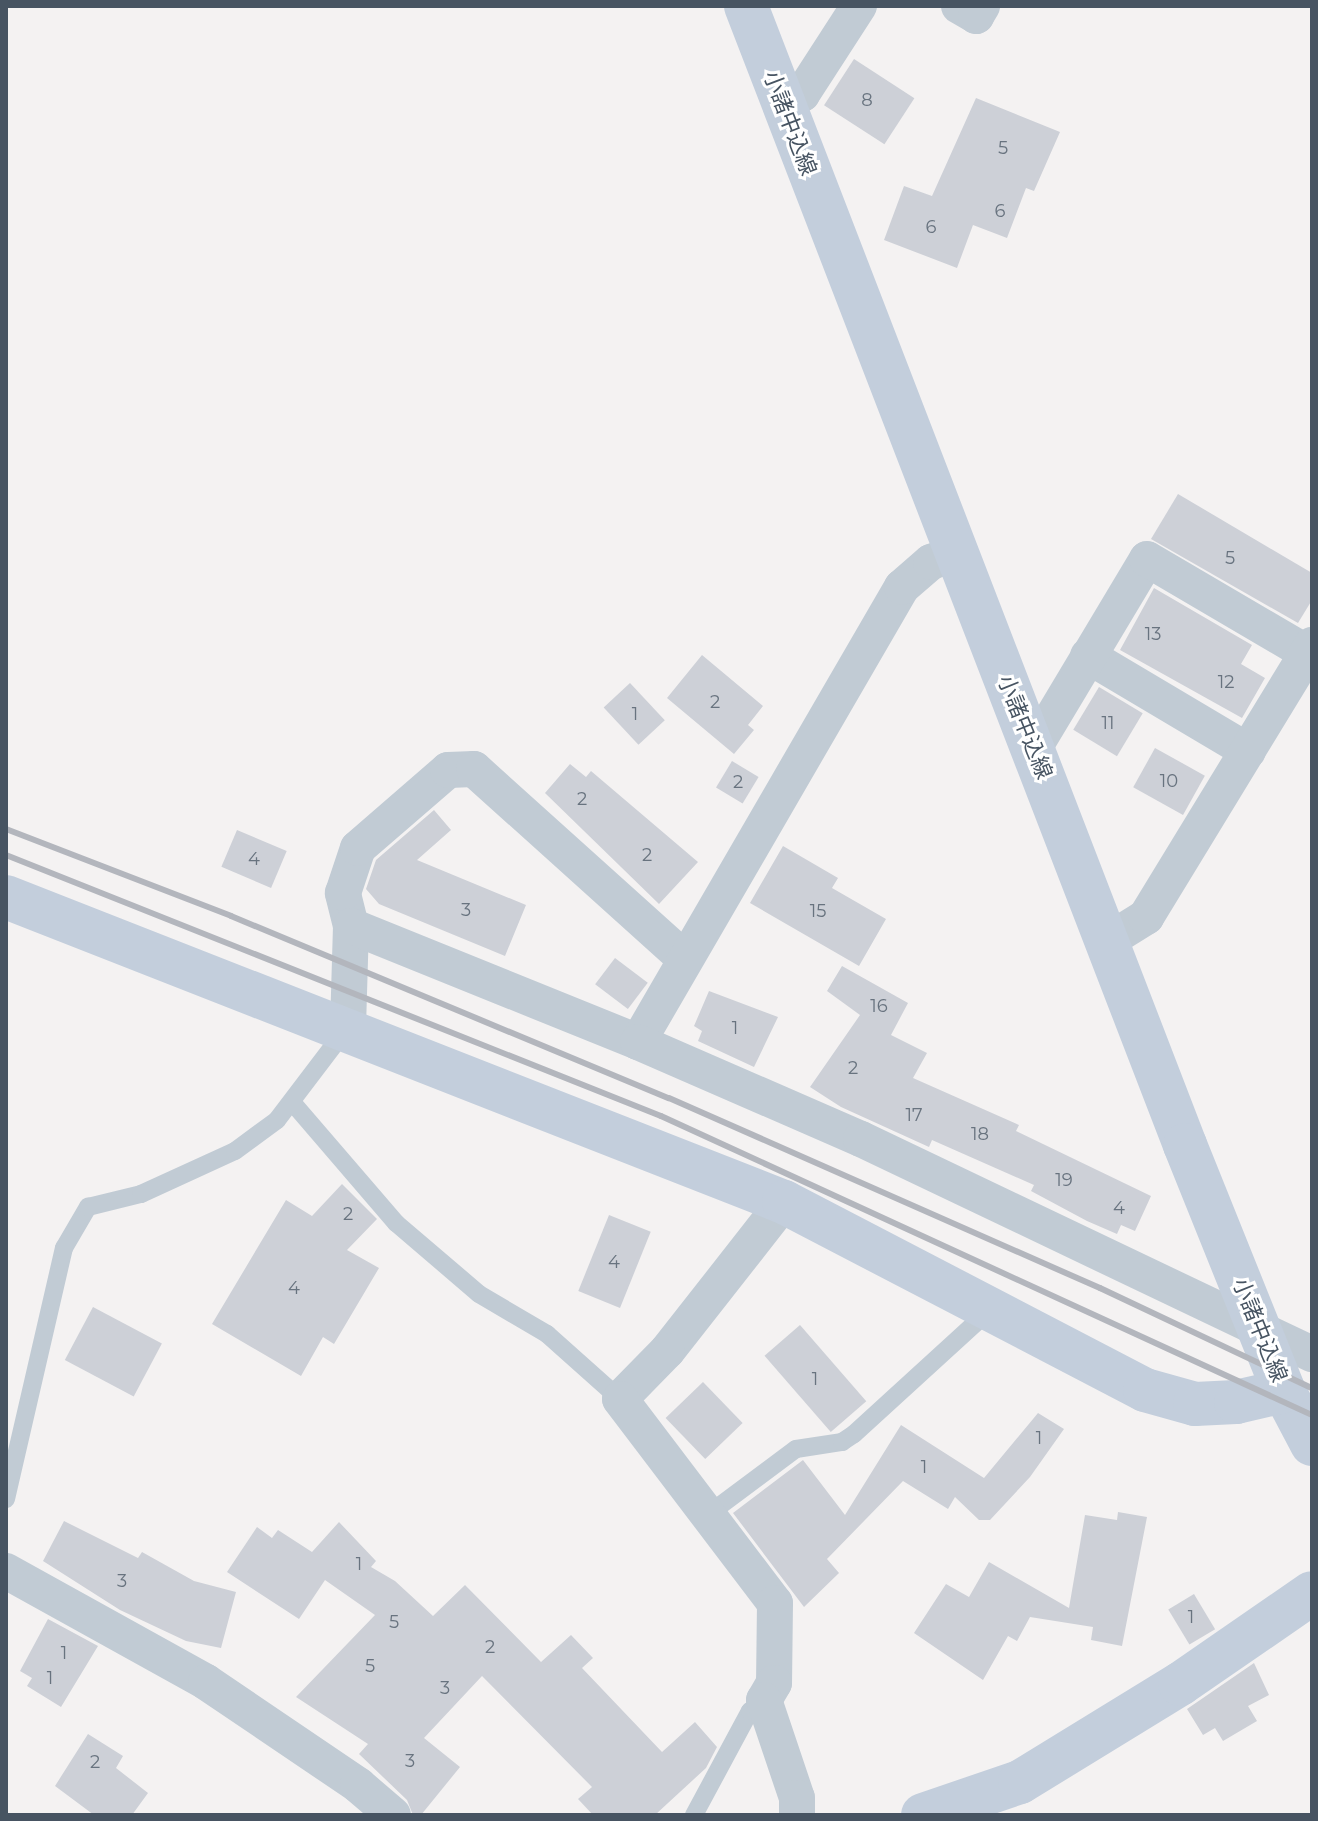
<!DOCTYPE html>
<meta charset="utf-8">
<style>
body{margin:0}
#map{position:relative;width:1318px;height:1821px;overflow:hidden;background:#f4f2f2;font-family:Montserrat,"Noto Sans JP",sans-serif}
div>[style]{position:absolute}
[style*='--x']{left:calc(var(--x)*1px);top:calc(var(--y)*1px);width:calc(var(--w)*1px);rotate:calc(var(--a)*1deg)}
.building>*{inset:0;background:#cdd0d7;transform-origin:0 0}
.lane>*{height:18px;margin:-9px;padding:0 9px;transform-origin:9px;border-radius:9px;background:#c1cbd4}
.street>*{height:36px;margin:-18px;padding:0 18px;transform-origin:18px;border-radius:18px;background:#c1cbd4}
.secondary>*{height:44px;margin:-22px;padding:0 22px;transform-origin:22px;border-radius:22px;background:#c3cedc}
.rail>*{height:6px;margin:-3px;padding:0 3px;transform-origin:3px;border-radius:3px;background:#b3b6bd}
span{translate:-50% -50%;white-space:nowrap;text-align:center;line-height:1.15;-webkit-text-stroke:6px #fff;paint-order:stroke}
.number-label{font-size:18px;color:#68737f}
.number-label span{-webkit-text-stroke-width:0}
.street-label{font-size:22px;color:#475462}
.frame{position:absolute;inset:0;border:8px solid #475462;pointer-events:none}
</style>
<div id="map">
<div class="building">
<i style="left:854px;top:59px;width:72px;height:55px;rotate:33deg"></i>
<i style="clip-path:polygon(976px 98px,1060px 132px,1034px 191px,1026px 188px,1007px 238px,973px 225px,957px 268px,884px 240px,904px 186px,932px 196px)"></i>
<i style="clip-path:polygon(1178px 494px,1312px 573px,1312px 600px,1298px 623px,1151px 539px)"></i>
<i style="clip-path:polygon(1154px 588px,1252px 645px,1241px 664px,1265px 678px,1242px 718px,1120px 650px)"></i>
<i style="clip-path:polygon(702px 655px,763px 706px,748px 725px,754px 730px,734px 754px,667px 698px)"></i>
<i style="left:630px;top:683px;width:51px;height:36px;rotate:47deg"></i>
<i style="left:1099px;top:687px;width:51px;height:50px;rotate:31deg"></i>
<i style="left:1155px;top:748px;width:57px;height:45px;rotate:29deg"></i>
<i style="left:732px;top:761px;width:31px;height:31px;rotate:31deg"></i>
<i style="clip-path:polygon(570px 764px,586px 777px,591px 771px,698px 862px,659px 904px,545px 793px)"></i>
<i style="clip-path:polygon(434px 810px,451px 830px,417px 860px,526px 905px,505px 956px,379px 904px,366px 889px,376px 860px)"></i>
<i style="left:237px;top:830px;width:54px;height:40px;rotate:23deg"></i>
<i style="clip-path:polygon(783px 846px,838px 878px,832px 888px,886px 919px,859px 966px,750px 903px)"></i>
<i style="left:615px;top:958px;width:41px;height:33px;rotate:37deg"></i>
<i style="clip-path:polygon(842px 966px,908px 1003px,891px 1035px,927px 1053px,913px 1078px,1019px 1125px,1016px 1131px,1151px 1196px,1135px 1231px,1121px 1225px,1117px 1234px,1087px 1221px,1031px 1191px,1034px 1185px,932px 1140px,929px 1147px,841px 1107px,810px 1087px,860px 1015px,827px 991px)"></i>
<i style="clip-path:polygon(709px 991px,778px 1017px,754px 1067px,698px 1041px,702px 1031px,694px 1026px)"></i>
<i style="clip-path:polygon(342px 1184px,377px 1219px,347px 1250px,379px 1268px,334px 1344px,323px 1337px,301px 1376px,212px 1324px,286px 1200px,312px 1216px)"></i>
<i style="left:609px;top:1215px;width:45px;height:82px;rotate:22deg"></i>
<i style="left:93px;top:1307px;width:78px;height:60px;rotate:28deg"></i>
<i style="left:800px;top:1325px;width:101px;height:47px;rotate:49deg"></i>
<i style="left:703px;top:1382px;width:57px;height:52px;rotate:46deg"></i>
<i style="clip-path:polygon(1038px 1413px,1064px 1429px,1030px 1477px,990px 1520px,979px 1520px,955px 1497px,948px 1509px,903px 1481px,827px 1559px,839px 1573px,804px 1607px,733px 1513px,803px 1460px,845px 1515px,901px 1425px,984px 1478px)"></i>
<i style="clip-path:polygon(1118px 1512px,1147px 1517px,1122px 1646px,1091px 1640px,1093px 1627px,1030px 1617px,1017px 1641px,1008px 1636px,983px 1680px,914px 1633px,946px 1584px,969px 1597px,989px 1562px,1069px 1608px,1085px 1515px,1117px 1520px)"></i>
<i style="clip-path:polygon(64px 1521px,138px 1558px,142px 1552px,194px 1581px,236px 1592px,221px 1648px,186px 1641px,120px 1610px,43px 1561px)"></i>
<i style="clip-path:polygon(339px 1522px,376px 1561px,371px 1567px,395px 1581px,433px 1616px,465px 1585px,541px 1662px,571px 1635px,593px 1658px,582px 1668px,662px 1752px,695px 1722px,717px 1747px,706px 1768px,655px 1815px,593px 1815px,578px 1799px,592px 1787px,482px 1676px,424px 1738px,460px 1767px,421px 1815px,413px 1815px,407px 1800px,359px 1754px,368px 1744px,296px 1697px,375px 1615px,325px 1580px,299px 1619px,227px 1572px,257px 1527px,272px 1538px,278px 1530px,312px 1552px)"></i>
<i style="left:1194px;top:1594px;width:41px;height:30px;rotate:59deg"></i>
<i style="clip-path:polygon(48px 1619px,98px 1646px,61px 1707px,27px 1686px,32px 1678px,20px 1671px)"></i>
<i style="clip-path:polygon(1254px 1663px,1269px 1695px,1248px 1706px,1257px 1721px,1223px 1741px,1215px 1728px,1203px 1735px,1187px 1709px)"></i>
<i style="clip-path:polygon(88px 1734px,123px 1756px,116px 1768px,148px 1793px,132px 1815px,94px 1815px,55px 1786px)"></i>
</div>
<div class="lane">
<i style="--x:292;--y:1102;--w:160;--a:49.3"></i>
<i style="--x:396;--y:1223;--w:109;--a:40.5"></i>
<i style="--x:479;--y:1294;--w:79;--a:30.5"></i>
<i style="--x:547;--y:1334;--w:98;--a:41.7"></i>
<i style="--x:6;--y:1499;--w:258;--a:-77"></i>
<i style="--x:64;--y:1248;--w:48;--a:-59.7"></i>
<i style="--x:88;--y:1207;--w:55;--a:-13.8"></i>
<i style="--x:141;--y:1194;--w:103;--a:-24.6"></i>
<i style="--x:235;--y:1151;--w:52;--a:-36.4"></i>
<i style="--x:277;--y:1120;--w:114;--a:-52.8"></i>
<i style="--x:710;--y:1513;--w:107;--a:-36.7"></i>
<i style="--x:796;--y:1449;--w:47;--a:-8.7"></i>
<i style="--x:842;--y:1442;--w:14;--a:-34"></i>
<i style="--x:854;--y:1434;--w:185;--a:-42.4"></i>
<i style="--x:694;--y:1815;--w:118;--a:-61.7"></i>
<i style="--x:750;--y:1711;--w:18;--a:-38"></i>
</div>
<div class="street">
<i style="--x:959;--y:6;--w:20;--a:30"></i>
<i style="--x:976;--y:16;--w:12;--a:-59"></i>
<i style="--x:781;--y:100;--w:22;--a:-16"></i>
<i style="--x:802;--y:94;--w:105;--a:-57.1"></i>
<i style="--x:1088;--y:656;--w:186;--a:30.7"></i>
<i style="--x:1034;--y:748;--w:220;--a:-59.1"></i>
<i style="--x:1147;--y:559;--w:186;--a:30.4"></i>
<i style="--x:351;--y:926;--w:34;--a:-104"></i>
<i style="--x:343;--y:893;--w:47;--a:-71.6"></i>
<i style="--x:358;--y:848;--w:119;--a:-40.9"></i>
<i style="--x:448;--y:770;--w:26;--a:-2"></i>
<i style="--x:474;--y:769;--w:283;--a:42"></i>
<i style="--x:1109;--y:940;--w:44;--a:-31.9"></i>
<i style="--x:1146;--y:917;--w:319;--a:-58.6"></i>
<i style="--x:348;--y:1027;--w:101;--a:-88.3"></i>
<i style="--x:351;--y:926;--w:310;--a:22"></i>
<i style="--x:638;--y:1042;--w:526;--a:-59.88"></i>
<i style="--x:902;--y:587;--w:38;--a:-41"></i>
<i style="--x:931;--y:562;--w:23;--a:-20"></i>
<i style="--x:638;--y:1042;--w:243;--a:23.5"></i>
<i style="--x:861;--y:1139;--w:500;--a:25.5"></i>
<i style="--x:784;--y:1202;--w:189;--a:128.1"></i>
<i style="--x:667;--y:1351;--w:67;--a:134.4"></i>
<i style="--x:620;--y:1399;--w:256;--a:52.8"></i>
<i style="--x:775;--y:1603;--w:80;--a:90.7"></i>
<i style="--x:774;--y:1683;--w:20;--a:120"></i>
<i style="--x:764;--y:1700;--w:103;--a:71.4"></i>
<i style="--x:797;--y:1798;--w:17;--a:90"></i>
<i style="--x:6;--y:1571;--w:229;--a:29"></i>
<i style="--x:206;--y:1682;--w:184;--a:34.1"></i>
<i style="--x:358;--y:1785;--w:46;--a:40.6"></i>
</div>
<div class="secondary">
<i style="--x:746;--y:6;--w:1221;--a:68.92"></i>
<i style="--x:1185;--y:1145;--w:265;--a:68.1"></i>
<i style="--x:1284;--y:1391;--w:60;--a:62.2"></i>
<i style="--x:6;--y:897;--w:836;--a:21.41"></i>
<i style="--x:784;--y:1202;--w:407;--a:27.5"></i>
<i style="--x:1145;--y:1390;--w:52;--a:15.6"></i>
<i style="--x:1195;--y:1404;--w:41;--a:-2.8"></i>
<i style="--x:1236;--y:1402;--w:49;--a:-12.9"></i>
<i style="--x:923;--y:1815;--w:102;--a:-18.8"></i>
<i style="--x:1020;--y:1782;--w:188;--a:-31.5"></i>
<i style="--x:1180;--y:1684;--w:160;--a:-34.6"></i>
</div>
<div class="rail">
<i style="--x:6;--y:829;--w:241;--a:21.1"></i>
<i style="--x:231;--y:916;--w:474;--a:22.6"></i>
<i style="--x:669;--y:1098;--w:471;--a:23.8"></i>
<i style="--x:1100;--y:1288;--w:234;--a:25.3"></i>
<i style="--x:6;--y:855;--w:705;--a:21.73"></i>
<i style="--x:661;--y:1116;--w:716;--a:24.67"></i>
</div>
<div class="number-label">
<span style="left:867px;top:100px">8</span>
<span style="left:1003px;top:148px">5</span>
<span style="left:1000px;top:211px">6</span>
<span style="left:931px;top:227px">6</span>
<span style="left:1230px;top:558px">5</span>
<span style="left:1153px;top:634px">13</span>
<span style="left:1226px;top:682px">12</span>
<span style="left:715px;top:702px">2</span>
<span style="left:635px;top:714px">1</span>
<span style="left:1108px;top:723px">11</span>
<span style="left:1169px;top:781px">10</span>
<span style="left:738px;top:782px">2</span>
<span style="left:582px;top:799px">2</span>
<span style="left:647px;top:855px">2</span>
<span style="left:254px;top:859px">4</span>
<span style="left:466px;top:910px">3</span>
<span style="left:818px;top:911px">15</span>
<span style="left:879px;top:1006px">16</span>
<span style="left:735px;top:1028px">1</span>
<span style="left:853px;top:1068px">2</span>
<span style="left:914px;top:1115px">17</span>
<span style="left:980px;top:1134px">18</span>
<span style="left:1064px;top:1180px">19</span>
<span style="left:1119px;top:1208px">4</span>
<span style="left:348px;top:1214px">2</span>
<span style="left:614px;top:1262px">4</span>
<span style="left:294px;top:1288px">4</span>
<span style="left:815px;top:1379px">1</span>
<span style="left:1039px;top:1438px">1</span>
<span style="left:924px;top:1467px">1</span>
<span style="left:359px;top:1564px">1</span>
<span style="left:122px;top:1581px">3</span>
<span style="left:1191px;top:1617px">1</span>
<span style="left:394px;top:1622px">5</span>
<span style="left:490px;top:1647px">2</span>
<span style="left:64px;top:1653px">1</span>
<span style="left:370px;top:1666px">5</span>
<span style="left:50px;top:1678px">1</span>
<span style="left:445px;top:1688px">3</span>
<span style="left:410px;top:1761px">3</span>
<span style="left:95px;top:1762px">2</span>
</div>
<div class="street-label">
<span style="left:790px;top:123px;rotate:69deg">小諸中込線</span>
<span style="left:1025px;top:727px;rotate:68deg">小諸中込線</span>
<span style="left:1260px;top:1330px;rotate:68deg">小諸中込線</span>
</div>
<div class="frame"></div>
</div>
